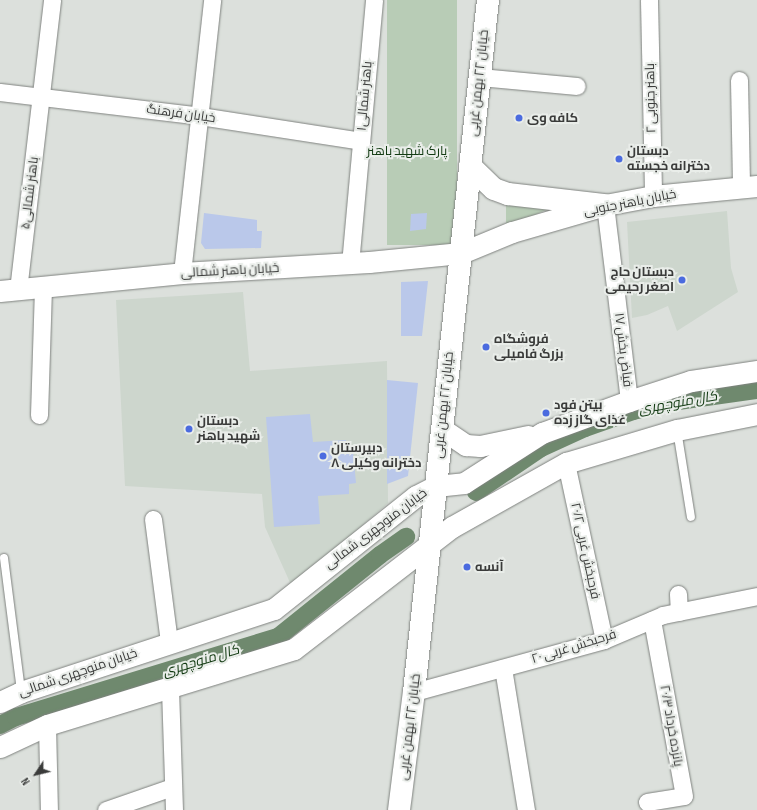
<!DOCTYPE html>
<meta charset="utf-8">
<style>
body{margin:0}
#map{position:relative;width:757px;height:810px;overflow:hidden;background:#dce0dc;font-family:"Sofia Sans Condensed",Cairo,sans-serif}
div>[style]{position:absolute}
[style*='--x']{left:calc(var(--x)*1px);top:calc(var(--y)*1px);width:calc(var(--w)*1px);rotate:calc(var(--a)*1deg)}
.built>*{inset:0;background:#cdd6cd}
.green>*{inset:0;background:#b8ccb6;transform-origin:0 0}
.canal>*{height:18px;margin:-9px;padding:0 9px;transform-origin:9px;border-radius:9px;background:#6f896e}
.building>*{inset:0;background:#bac8ea}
.roads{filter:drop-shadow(0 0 1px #7f827f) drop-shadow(0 0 1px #7f827f)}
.service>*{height:8px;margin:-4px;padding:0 4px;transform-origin:4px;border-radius:4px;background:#fff}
.minor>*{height:17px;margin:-8.5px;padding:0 8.5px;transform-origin:8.5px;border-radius:8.5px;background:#fff}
.tertiary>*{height:21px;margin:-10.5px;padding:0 10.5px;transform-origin:10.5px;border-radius:10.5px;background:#fff}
.secondary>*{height:22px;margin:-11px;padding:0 11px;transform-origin:11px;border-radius:11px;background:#fff}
.dots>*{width:11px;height:11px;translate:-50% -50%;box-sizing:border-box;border:2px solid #e9ede9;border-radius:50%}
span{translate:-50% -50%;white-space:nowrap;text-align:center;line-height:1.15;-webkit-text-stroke:4px #e9ede9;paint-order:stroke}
.street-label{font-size:13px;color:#3a3b3a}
.poi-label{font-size:13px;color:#3a3b3a;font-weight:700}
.left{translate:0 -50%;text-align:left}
.right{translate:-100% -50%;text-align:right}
.park-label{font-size:13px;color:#133b13}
.water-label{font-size:14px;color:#113911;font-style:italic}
.north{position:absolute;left:16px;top:754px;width:40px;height:40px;-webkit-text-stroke:3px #e9ede9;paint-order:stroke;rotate:235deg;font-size:11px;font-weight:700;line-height:16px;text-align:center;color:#3a3b3a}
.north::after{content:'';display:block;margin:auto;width:14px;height:18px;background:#3a3b3a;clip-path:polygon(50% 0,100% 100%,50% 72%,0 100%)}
</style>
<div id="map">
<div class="built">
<i style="clip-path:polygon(727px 211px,731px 268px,738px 292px,677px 331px,668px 306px,647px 315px,632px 318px,627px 222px)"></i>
<i style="clip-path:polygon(243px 292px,250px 371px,387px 361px,388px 503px,292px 587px,265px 527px,262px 494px,125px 486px,116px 300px)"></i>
</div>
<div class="green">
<i style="left:387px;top:0;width:70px;height:245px"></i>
<i style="clip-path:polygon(506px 204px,557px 205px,506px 228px)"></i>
</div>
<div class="canal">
<i style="--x:476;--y:492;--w:78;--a:-34.1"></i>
<i style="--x:541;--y:448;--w:48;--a:-24.4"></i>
<i style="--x:585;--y:428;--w:51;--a:-19.5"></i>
<i style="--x:633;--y:411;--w:46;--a:-12.5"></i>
<i style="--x:678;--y:401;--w:80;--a:-7.9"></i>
<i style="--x:0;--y:725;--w:18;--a:-27"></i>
<i style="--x:16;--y:717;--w:274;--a:-17"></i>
<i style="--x:278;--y:637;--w:131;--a:-38.8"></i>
<i style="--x:380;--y:555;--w:32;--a:-35"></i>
</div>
<div class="building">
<i style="clip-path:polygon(204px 213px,257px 220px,257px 231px,262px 231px,261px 248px,205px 249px,201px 243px)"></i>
<i style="clip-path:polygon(427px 213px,426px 229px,410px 231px,411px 214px)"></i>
<i style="clip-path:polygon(428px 281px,422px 336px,401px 336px,401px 282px)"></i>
<i style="clip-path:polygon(387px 380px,418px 383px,408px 476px,387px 484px)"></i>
<i style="clip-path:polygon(310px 414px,313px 442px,346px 440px,347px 452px,353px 451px,356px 483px,349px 484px,349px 494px,318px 496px,320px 524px,274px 527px,266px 417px)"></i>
</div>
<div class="roads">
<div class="service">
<i style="--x:677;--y:430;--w:88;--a:80.9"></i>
<i style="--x:4;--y:558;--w:134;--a:82.7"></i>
</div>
<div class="minor">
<i style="--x:649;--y:0;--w:196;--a:88.8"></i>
<i style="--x:480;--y:77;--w:97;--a:5.3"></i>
<i style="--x:739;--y:80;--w:106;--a:88.9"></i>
<i style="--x:0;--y:92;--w:201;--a:6.8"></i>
<i style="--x:200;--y:116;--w:163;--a:8.8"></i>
<i style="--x:605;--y:205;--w:197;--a:83"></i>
<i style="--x:350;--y:264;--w:265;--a:-84.8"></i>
<i style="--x:182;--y:273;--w:275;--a:-83.7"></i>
<i style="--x:18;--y:290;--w:292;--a:-83.3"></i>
<i style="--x:39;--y:415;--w:128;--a:-88.2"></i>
<i style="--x:566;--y:463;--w:181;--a:77.9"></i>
<i style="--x:153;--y:519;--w:124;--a:82.6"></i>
<i style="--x:678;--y:594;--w:18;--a:87"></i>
<i style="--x:503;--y:668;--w:144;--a:80.8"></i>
<i style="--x:170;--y:689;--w:121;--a:88.1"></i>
<i style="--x:414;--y:692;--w:197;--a:-15.3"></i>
<i style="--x:604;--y:640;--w:64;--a:-23"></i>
<i style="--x:663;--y:615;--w:96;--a:-11.4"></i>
<i style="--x:47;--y:725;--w:85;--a:88.7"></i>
<i style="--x:647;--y:802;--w:37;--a:-9"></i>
<i style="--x:684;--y:796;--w:179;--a:-100.3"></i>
<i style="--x:106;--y:810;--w:70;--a:-19.2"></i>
</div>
<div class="tertiary">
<i style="--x:0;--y:291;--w:183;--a:-5.6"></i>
<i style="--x:182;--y:273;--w:187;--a:-3.4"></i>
<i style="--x:369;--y:262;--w:92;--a:-5.6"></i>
<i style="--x:461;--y:253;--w:55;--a:-22.4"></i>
<i style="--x:512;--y:232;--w:97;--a:-16.2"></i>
<i style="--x:605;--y:205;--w:49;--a:-10.6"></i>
<i style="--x:653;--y:196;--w:104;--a:-5.5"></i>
<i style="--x:442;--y:429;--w:29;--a:34"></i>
<i style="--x:466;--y:445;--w:14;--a:4"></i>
<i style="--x:480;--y:446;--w:49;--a:-11.8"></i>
<i style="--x:0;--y:702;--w:23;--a:-25"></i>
<i style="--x:21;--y:692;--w:266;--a:-18.2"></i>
<i style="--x:274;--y:609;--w:181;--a:-38.5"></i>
<i style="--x:416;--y:496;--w:22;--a:-27"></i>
<i style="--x:436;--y:486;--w:28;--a:-6"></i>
<i style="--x:464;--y:483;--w:93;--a:-32.7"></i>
<i style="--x:542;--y:433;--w:93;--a:-20.2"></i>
<i style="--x:629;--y:401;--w:65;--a:-17.9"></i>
<i style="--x:691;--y:381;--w:67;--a:-8.6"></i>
<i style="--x:0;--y:747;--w:52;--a:-25.1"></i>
<i style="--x:47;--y:725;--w:258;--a:-17.1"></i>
<i style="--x:294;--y:649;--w:200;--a:-37.7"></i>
<i style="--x:452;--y:527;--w:131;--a:-29.3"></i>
<i style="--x:566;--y:463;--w:116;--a:-16.6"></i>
<i style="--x:677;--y:430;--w:82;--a:-11.3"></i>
</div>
<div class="secondary">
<i style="--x:470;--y:166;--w:33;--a:44"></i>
<i style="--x:494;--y:189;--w:15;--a:20"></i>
<i style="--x:508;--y:194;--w:98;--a:6.5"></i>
<i style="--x:399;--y:810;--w:119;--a:-82.8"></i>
<i style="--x:414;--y:692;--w:696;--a:-83.9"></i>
</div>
</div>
<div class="dots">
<i style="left:519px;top:118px;background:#4b6bdf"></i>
<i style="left:619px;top:159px;background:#4b6bdf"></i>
<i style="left:682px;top:280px;background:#4b6bdf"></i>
<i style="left:486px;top:347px;background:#4b6bdf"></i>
<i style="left:546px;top:413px;background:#4b6bdf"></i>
<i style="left:189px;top:429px;background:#4b6bdf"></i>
<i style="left:323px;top:456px;background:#4b6bdf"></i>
<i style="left:467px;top:567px;background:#4b6bdf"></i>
</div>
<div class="street-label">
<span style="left:479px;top:83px;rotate:-84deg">خیابان ۲۲ بهمن غربی</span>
<span style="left:365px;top:96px;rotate:-85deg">باهنر شمالی۱</span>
<span style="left:651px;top:98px;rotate:-91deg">باهنر جنوبی ۲</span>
<span style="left:181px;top:114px;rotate:8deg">خیابان فرهنگ</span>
<span style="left:30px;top:193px;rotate:-83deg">باهنر شمالی۵</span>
<span style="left:630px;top:203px;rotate:-11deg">خیابان باهنر جنوبی</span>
<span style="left:230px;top:271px;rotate:-3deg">خیابان باهنر شمالی</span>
<span style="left:623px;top:350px;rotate:83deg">فیاض بخش ۱۷</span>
<span style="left:444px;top:405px;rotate:-84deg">خیابان ۲۲ بهمن غربی</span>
<span style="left:376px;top:529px;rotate:-37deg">خیابان منوچهری شمالی</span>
<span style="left:585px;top:551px;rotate:78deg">فرحبخش غربی ۲۰/۲</span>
<span style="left:574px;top:647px;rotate:-17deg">فرحبخش غربی ۲۰</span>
<span style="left:78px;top:673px;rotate:-19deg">خیابان منوچهری شمالی</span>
<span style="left:671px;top:726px;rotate:80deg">پانزده خرداد ۲۰/۳</span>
<span style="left:410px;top:727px;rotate:-83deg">خیابان ۲۲ بهمن غربی</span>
</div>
<div class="poi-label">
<span class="left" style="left:527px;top:118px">کافه وی</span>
<span class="left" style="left:627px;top:159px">دبستان<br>دخترانه خجسته</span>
<span class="right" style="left:674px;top:280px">دبستان حاج<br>اصغر رحیمی</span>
<span class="left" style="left:494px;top:347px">فروشگاه<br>بزرگ فامیلی</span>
<span class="left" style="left:554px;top:413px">بیتن فود<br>غذای گاز زده</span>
<span class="left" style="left:197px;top:429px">دبستان<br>شهید باهنر</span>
<span class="left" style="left:331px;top:456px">دبیرستان<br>دخترانه وکیلی ۸</span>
<span class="left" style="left:475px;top:567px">آنسه</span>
</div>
<div class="park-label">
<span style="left:407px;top:151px">پارک شهید باهنر</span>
</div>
<div class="water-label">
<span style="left:678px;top:403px;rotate:-10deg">کال منوچهری</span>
<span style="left:201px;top:661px;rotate:-17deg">کال منوچهری</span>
</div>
<div class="north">N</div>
</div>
